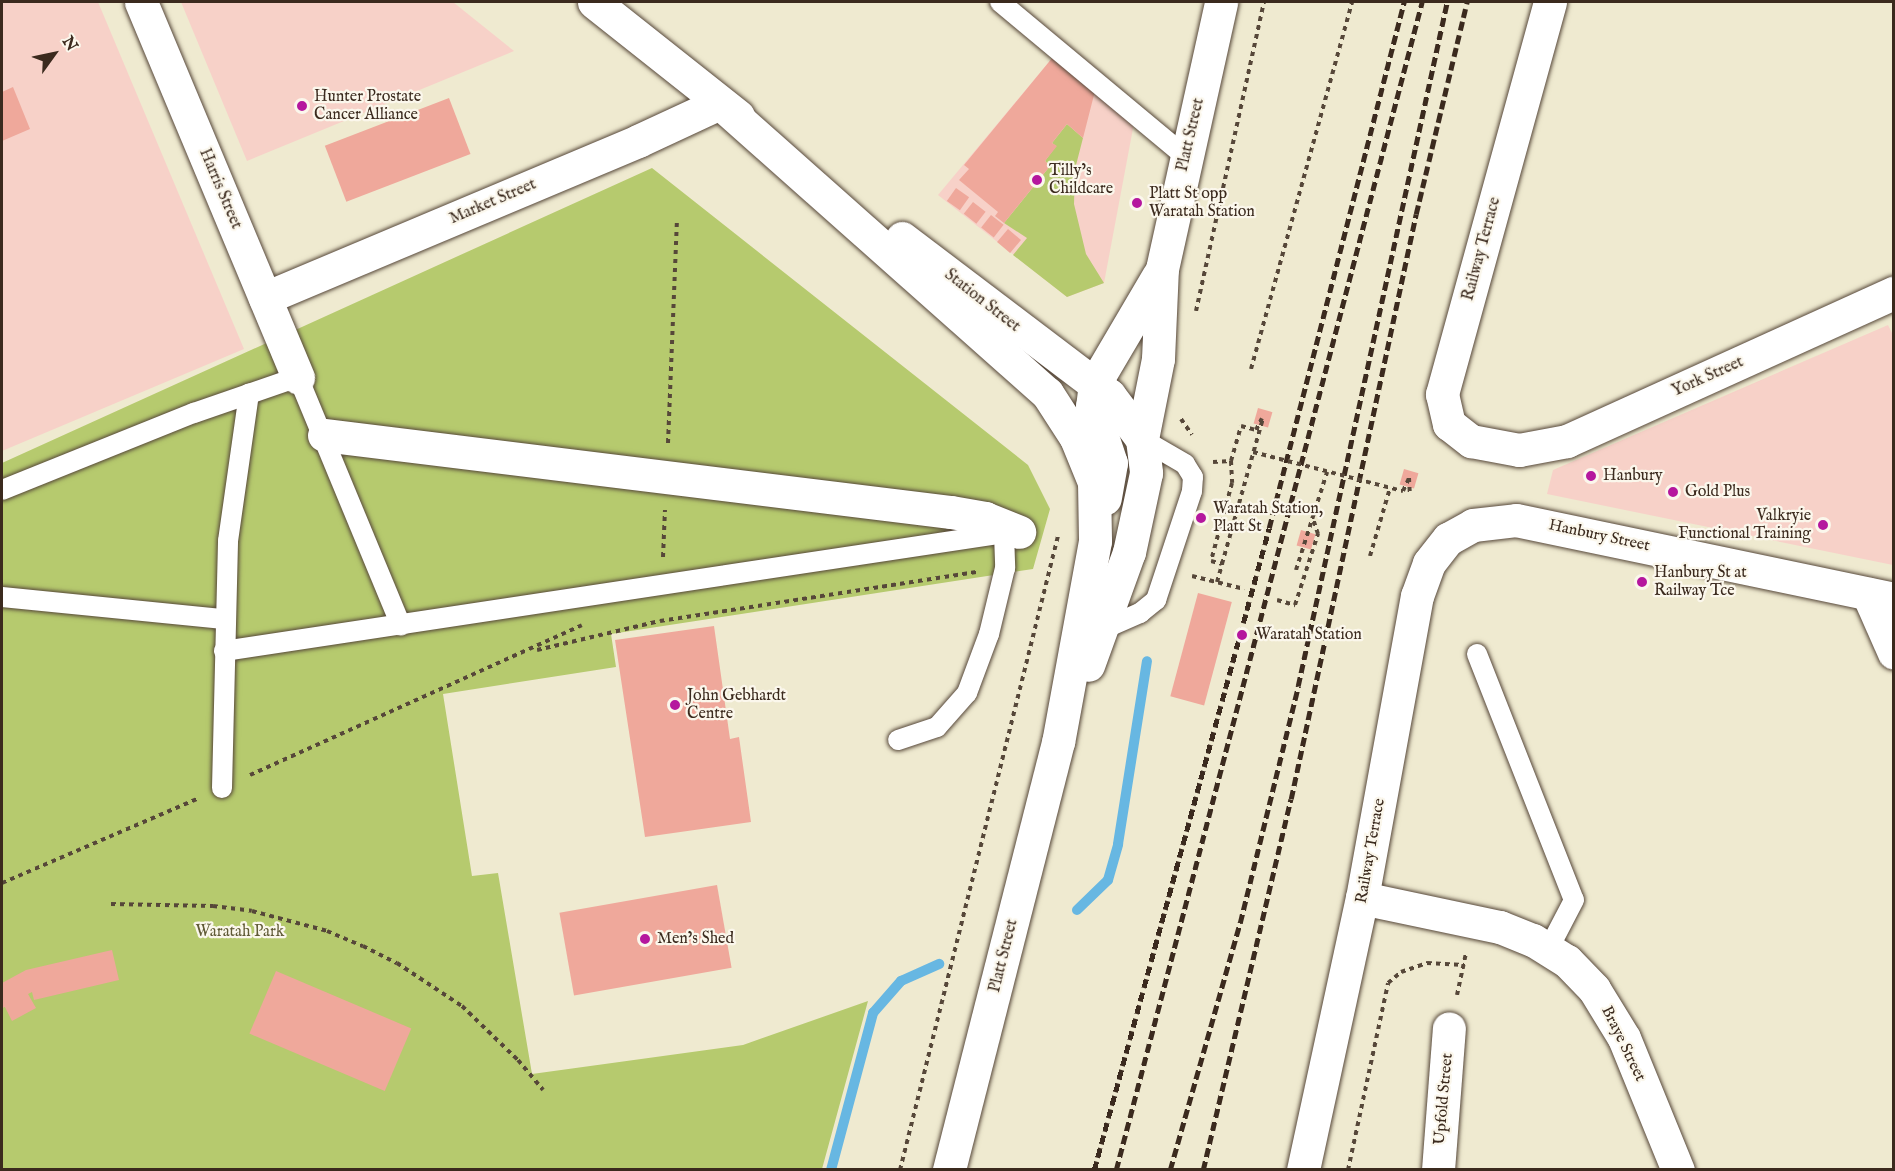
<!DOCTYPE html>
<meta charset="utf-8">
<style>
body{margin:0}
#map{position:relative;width:1895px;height:1171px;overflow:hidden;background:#efead0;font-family:"IM FELL English",serif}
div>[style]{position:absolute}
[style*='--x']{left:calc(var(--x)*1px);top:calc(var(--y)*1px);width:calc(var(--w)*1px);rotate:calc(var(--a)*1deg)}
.built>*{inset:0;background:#f7d1c8}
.green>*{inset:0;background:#b6ca6e}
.stream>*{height:10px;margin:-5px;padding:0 5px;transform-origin:5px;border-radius:5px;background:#67b7e2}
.building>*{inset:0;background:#efa89b;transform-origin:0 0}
.path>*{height:4px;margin-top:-2px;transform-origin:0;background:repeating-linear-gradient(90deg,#564739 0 4.5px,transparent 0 9px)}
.roads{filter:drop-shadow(0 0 2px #564739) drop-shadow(0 0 2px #564739)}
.lane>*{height:20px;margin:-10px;padding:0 10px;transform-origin:10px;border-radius:10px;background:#fff}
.street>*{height:33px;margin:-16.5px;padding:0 16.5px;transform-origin:16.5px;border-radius:16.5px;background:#fff}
.secondary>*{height:33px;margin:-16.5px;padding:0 16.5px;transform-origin:16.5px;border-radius:16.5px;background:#fff}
.primary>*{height:33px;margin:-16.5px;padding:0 16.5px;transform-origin:16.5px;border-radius:16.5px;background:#fff}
.rail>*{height:4.5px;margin-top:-2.25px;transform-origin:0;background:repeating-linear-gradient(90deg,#3b2a1e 0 9px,transparent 0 13.5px)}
.path-bridge>*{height:4px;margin-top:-2px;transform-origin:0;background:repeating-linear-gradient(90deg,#564739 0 4.5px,transparent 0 9px)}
.dots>*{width:16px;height:16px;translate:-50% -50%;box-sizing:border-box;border:3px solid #fbf7ec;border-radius:50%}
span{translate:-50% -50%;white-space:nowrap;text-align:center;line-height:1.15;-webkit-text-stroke:4.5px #fbf7ec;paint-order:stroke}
.poi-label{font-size:16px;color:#3b2a1e}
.left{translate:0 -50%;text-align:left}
.right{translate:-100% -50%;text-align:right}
.street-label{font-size:16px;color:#3b2a1e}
.park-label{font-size:16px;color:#605a36}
.frame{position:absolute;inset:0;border:3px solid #3b2a1e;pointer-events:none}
.north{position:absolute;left:24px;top:24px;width:60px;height:60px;-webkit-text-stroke:4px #fbf7ec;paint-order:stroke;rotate:57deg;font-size:16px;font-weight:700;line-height:24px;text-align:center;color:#3b2a1e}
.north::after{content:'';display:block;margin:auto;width:21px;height:27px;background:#3b2a1e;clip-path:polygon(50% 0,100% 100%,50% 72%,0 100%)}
</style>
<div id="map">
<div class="built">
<i style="clip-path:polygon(2px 2px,98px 2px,244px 349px,2px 451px)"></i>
<i style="clip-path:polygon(181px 2px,453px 2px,514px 51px,247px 161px)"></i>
<i style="clip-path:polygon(1053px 57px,1134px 123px,1104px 283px,1067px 297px,938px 195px)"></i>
<i style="clip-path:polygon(1888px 325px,1894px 337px,1893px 565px,1547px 494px,1553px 470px)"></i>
</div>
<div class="green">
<i style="clip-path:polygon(1067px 124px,1083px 138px,1075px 169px,1074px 204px,1086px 254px,1104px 283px,1067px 297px,1013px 255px,1027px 238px,1004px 223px,1050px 166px,1045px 161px,1056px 146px,1052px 143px)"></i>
<i style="clip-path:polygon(652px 168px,1028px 465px,1050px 509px,1033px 569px,611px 634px,616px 667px,443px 694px,472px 876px,498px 873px,532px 1074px,743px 1045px,868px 1001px,822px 1169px,2px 1169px,2px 463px)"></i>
</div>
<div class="stream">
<i style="--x:1077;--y:910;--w:43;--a:-44.1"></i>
<i style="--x:1108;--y:880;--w:37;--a:-74"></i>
<i style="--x:1118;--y:844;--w:185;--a:-81"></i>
<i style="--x:831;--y:1170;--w:163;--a:-75"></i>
<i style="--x:873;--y:1013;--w:43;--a:-48.8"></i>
<i style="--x:901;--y:981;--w:42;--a:-24.1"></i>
</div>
<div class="building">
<i style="clip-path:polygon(1053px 57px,1095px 91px,1083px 138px,1067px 124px,1052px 143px,1057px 146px,1045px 161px,1050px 166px,1004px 223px,995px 216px,998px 212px,959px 180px,969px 169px,964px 165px)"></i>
<i style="clip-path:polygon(13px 87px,30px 129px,2px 141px,2px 92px)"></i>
<i style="left:449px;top:98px;width:60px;height:133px;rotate:69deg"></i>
<i style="left:956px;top:188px;width:16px;height:16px;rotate:35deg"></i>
<i style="left:973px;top:202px;width:16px;height:15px;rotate:38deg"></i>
<i style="left:991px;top:215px;width:16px;height:16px;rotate:38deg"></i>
<i style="left:1008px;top:229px;width:17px;height:17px;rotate:40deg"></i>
<i style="left:1258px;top:408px;width:15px;height:16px;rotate:16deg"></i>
<i style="left:1404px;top:469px;width:15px;height:16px;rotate:16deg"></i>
<i style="left:1301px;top:530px;width:15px;height:16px;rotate:16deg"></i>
<i style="left:1198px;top:593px;width:35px;height:107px;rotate:15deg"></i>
<i style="clip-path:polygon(714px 626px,730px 739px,739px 737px,751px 822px,645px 837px,615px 640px)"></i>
<i style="left:717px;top:885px;width:84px;height:160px;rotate:80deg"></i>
<i style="clip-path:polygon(112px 950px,119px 980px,34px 1000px,32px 992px,28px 994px,36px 1008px,12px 1021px,5px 1007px,2px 1008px,2px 983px,26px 970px)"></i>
<i style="left:276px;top:971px;width:147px;height:68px;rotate:23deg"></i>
</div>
<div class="path">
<i style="--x:1196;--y:311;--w:316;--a:-77.6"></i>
<i style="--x:1251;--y:369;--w:381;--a:-74.6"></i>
<i style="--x:1181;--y:419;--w:19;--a:55"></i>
<i style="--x:668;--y:443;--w:224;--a:-87.7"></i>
<i style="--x:1231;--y:461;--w:22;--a:87"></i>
<i style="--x:1232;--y:483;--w:81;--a:105.1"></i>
<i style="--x:1211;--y:561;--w:11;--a:15"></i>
<i style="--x:1222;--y:564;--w:152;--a:-74.3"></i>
<i style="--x:1213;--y:462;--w:18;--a:-3"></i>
<i style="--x:1231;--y:461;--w:36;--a:-74"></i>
<i style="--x:1241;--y:426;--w:16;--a:15"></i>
<i style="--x:1256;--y:430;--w:13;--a:-63"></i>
<i style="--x:1409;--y:478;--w:18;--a:87"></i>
<i style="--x:1370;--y:556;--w:71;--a:-73.6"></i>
<i style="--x:663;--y:557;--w:47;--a:-87.6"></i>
<i style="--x:1296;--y:570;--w:103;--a:-72.4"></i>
<i style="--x:1192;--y:576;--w:54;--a:14"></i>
<i style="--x:1217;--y:582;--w:19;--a:-74"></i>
<i style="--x:1277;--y:600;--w:19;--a:16"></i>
<i style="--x:1295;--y:605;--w:75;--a:-72.1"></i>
<i style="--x:1318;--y:534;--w:16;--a:-108"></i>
<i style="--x:537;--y:650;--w:126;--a:-13.3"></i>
<i style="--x:660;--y:621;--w:320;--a:-8.8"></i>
<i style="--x:250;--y:775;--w:364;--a:-24.3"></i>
<i style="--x:2;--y:883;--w:215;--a:-23.3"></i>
<i style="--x:111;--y:904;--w:102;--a:1.1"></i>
<i style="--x:213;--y:906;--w:39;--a:7"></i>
<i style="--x:252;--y:911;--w:78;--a:14.9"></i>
<i style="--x:327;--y:931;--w:39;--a:23"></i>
<i style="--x:363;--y:946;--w:38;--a:27"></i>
<i style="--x:397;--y:963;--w:78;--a:33.5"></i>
<i style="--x:462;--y:1006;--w:78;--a:44"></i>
<i style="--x:518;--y:1060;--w:39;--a:50"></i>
<i style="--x:1457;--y:995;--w:43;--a:-77.9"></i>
<i style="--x:900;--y:1170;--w:653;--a:-76.01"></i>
<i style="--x:1348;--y:1170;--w:191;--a:-77.9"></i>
<i style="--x:1388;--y:983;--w:17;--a:-40"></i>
<i style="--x:1401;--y:972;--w:28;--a:-19"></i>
<i style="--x:1427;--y:963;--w:37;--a:3"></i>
</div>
<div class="roads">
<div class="lane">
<i style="--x:1000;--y:2;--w:242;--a:39.8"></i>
<i style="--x:2;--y:490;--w:207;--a:-21.9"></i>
<i style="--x:194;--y:413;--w:110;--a:-19.1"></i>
<i style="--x:298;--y:377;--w:269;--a:67.5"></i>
<i style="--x:2;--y:597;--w:223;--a:5.7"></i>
<i style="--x:1101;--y:630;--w:43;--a:-23.6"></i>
<i style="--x:1140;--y:613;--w:21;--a:-39"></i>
<i style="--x:1156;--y:600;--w:115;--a:-71.7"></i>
<i style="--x:1192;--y:491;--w:14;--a:-86"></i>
<i style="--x:1193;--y:477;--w:15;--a:-122"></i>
<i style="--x:1185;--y:464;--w:50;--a:-149.8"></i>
<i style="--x:224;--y:651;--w:789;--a:-8.6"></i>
<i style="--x:1004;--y:533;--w:35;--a:88"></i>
<i style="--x:1005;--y:568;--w:68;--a:103.6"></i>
<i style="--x:989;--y:634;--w:63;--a:110.4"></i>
<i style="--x:967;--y:693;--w:45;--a:131.4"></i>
<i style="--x:937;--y:727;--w:41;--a:161.6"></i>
<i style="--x:1477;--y:654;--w:264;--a:68.5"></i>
<i style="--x:1574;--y:900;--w:54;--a:117.5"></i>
<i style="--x:222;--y:788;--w:247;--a:-88.6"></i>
<i style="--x:228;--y:541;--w:149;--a:-81.9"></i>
</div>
<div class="street">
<i style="--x:141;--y:2;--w:407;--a:67.3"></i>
<i style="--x:1550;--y:2;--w:407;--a:105.4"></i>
<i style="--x:1442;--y:394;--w:31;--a:77"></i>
<i style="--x:1449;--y:424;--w:28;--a:38"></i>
<i style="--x:1471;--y:441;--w:49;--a:10.6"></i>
<i style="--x:1519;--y:450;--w:49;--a:-10.6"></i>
<i style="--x:1567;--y:441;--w:359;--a:-24.4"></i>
<i style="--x:265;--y:298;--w:405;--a:-22.8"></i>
<i style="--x:638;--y:141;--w:90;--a:-24.9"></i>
<i style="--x:1095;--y:383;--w:124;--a:-59.5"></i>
<i style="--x:324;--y:435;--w:632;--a:7"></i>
<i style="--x:951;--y:512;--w:35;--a:10"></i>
<i style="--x:985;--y:518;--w:37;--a:22"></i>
<i style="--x:1142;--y:439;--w:82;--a:-78.7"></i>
<i style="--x:1158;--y:359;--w:90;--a:-87.5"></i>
<i style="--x:1162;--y:269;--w:273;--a:-77.5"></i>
<i style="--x:1868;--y:594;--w:64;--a:66.2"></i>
<i style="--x:1438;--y:1170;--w:142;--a:-85.6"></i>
</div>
<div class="secondary">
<i style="--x:1362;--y:898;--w:141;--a:11.9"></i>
<i style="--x:1500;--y:927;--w:35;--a:22"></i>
<i style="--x:1533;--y:940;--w:40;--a:32"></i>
<i style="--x:1567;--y:961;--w:39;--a:46"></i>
<i style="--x:1594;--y:989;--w:57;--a:58.5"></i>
<i style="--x:1624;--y:1038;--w:143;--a:67.8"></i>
</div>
<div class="primary">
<i style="--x:594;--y:2;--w:184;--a:38.4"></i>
<i style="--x:720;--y:103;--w:437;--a:41.6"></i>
<i style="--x:1047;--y:393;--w:54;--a:57.2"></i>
<i style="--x:1076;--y:438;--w:48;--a:67.8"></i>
<i style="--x:1094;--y:482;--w:59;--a:89"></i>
<i style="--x:1095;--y:541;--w:204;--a:100.4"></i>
<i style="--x:1058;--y:742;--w:442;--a:104.3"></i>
<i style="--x:902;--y:238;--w:260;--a:37.2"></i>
<i style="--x:1109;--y:395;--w:55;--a:53.1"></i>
<i style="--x:1142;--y:439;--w:34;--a:83"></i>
<i style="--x:1146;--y:473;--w:81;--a:102.1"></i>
<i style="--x:1129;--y:552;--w:120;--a:109.9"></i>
<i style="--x:1095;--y:383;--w:23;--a:97"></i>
<i style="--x:1092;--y:406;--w:60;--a:71.6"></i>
<i style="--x:1111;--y:463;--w:36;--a:100"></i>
<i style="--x:1303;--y:1170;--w:278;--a:-77.8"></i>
<i style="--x:1362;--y:898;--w:307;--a:-79.7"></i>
<i style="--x:1417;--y:596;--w:35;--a:-70"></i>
<i style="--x:1429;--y:563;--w:31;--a:-52"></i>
<i style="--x:1448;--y:539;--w:29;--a:-29"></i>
<i style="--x:1473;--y:525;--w:43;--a:-6.6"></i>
<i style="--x:1516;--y:520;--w:386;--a:11.8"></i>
</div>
</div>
<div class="rail">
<i style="--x:1094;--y:1170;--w:665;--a:-74.75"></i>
<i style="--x:1269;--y:528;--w:543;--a:-75.61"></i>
<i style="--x:1116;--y:1170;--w:1207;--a:-75.32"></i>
<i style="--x:1170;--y:1170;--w:257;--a:-74.2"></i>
<i style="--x:1240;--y:923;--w:244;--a:-76.2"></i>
<i style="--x:1298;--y:686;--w:700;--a:-77.71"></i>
<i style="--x:1203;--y:1170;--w:381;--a:-76.7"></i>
<i style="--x:1291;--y:799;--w:598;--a:-77.94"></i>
<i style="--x:1416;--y:214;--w:218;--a:-76.5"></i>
</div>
<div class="path-bridge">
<i style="--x:1253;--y:452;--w:155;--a:14.6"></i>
<i style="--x:1403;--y:491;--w:14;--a:-65"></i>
</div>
<div class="dots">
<i style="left:302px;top:106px;background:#b5179e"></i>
<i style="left:1037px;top:180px;background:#b5179e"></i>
<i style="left:1137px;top:203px;background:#b5179e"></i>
<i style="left:1591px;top:476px;background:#b5179e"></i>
<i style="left:1673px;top:492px;background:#b5179e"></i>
<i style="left:1201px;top:518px;background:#b5179e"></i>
<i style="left:1823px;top:525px;background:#b5179e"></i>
<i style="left:1642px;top:582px;background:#b5179e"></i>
<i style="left:1242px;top:635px;background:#b5179e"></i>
<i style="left:675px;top:705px;background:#b5179e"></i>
<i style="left:645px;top:939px;background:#b5179e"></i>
</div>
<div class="poi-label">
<span class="left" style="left:314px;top:106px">Hunter Prostate<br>Cancer Alliance</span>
<span class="left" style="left:1049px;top:180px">Tilly’s<br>Childcare</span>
<span class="left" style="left:1149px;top:203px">Platt St opp<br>Waratah Station</span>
<span class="left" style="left:1603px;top:476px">Hanbury</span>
<span class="left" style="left:1685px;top:492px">Gold Plus</span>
<span class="left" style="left:1213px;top:518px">Waratah Station,<br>Platt St</span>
<span class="right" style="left:1811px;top:525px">Valkryie<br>Functional Training</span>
<span class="left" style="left:1654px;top:582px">Hanbury St at<br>Railway Tce</span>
<span class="left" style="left:1256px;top:635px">Waratah Station</span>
<span class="left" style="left:687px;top:705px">John Gebhardt<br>Centre</span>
<span class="left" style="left:657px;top:939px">Men’s Shed</span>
</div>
<div class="street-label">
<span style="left:1191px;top:135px;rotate:-77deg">Platt Street</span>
<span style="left:220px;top:189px;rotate:67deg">Harris Street</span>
<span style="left:493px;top:202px;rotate:-23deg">Market Street</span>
<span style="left:1482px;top:249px;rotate:-75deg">Railway Terrace</span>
<span style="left:982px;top:301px;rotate:38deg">Station Street</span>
<span style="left:1708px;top:377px;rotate:-24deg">York Street</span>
<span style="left:1599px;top:536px;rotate:12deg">Hanbury Street</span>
<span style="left:1371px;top:851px;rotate:-80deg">Railway Terrace</span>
<span style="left:1004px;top:956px;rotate:-76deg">Platt Street</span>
<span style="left:1623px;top:1044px;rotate:64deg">Braye Street</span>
<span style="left:1444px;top:1099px;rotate:-85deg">Upfold Street</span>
</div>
<div class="park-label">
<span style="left:240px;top:932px">Waratah Park</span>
</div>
<div class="frame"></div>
<div class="north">N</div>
</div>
